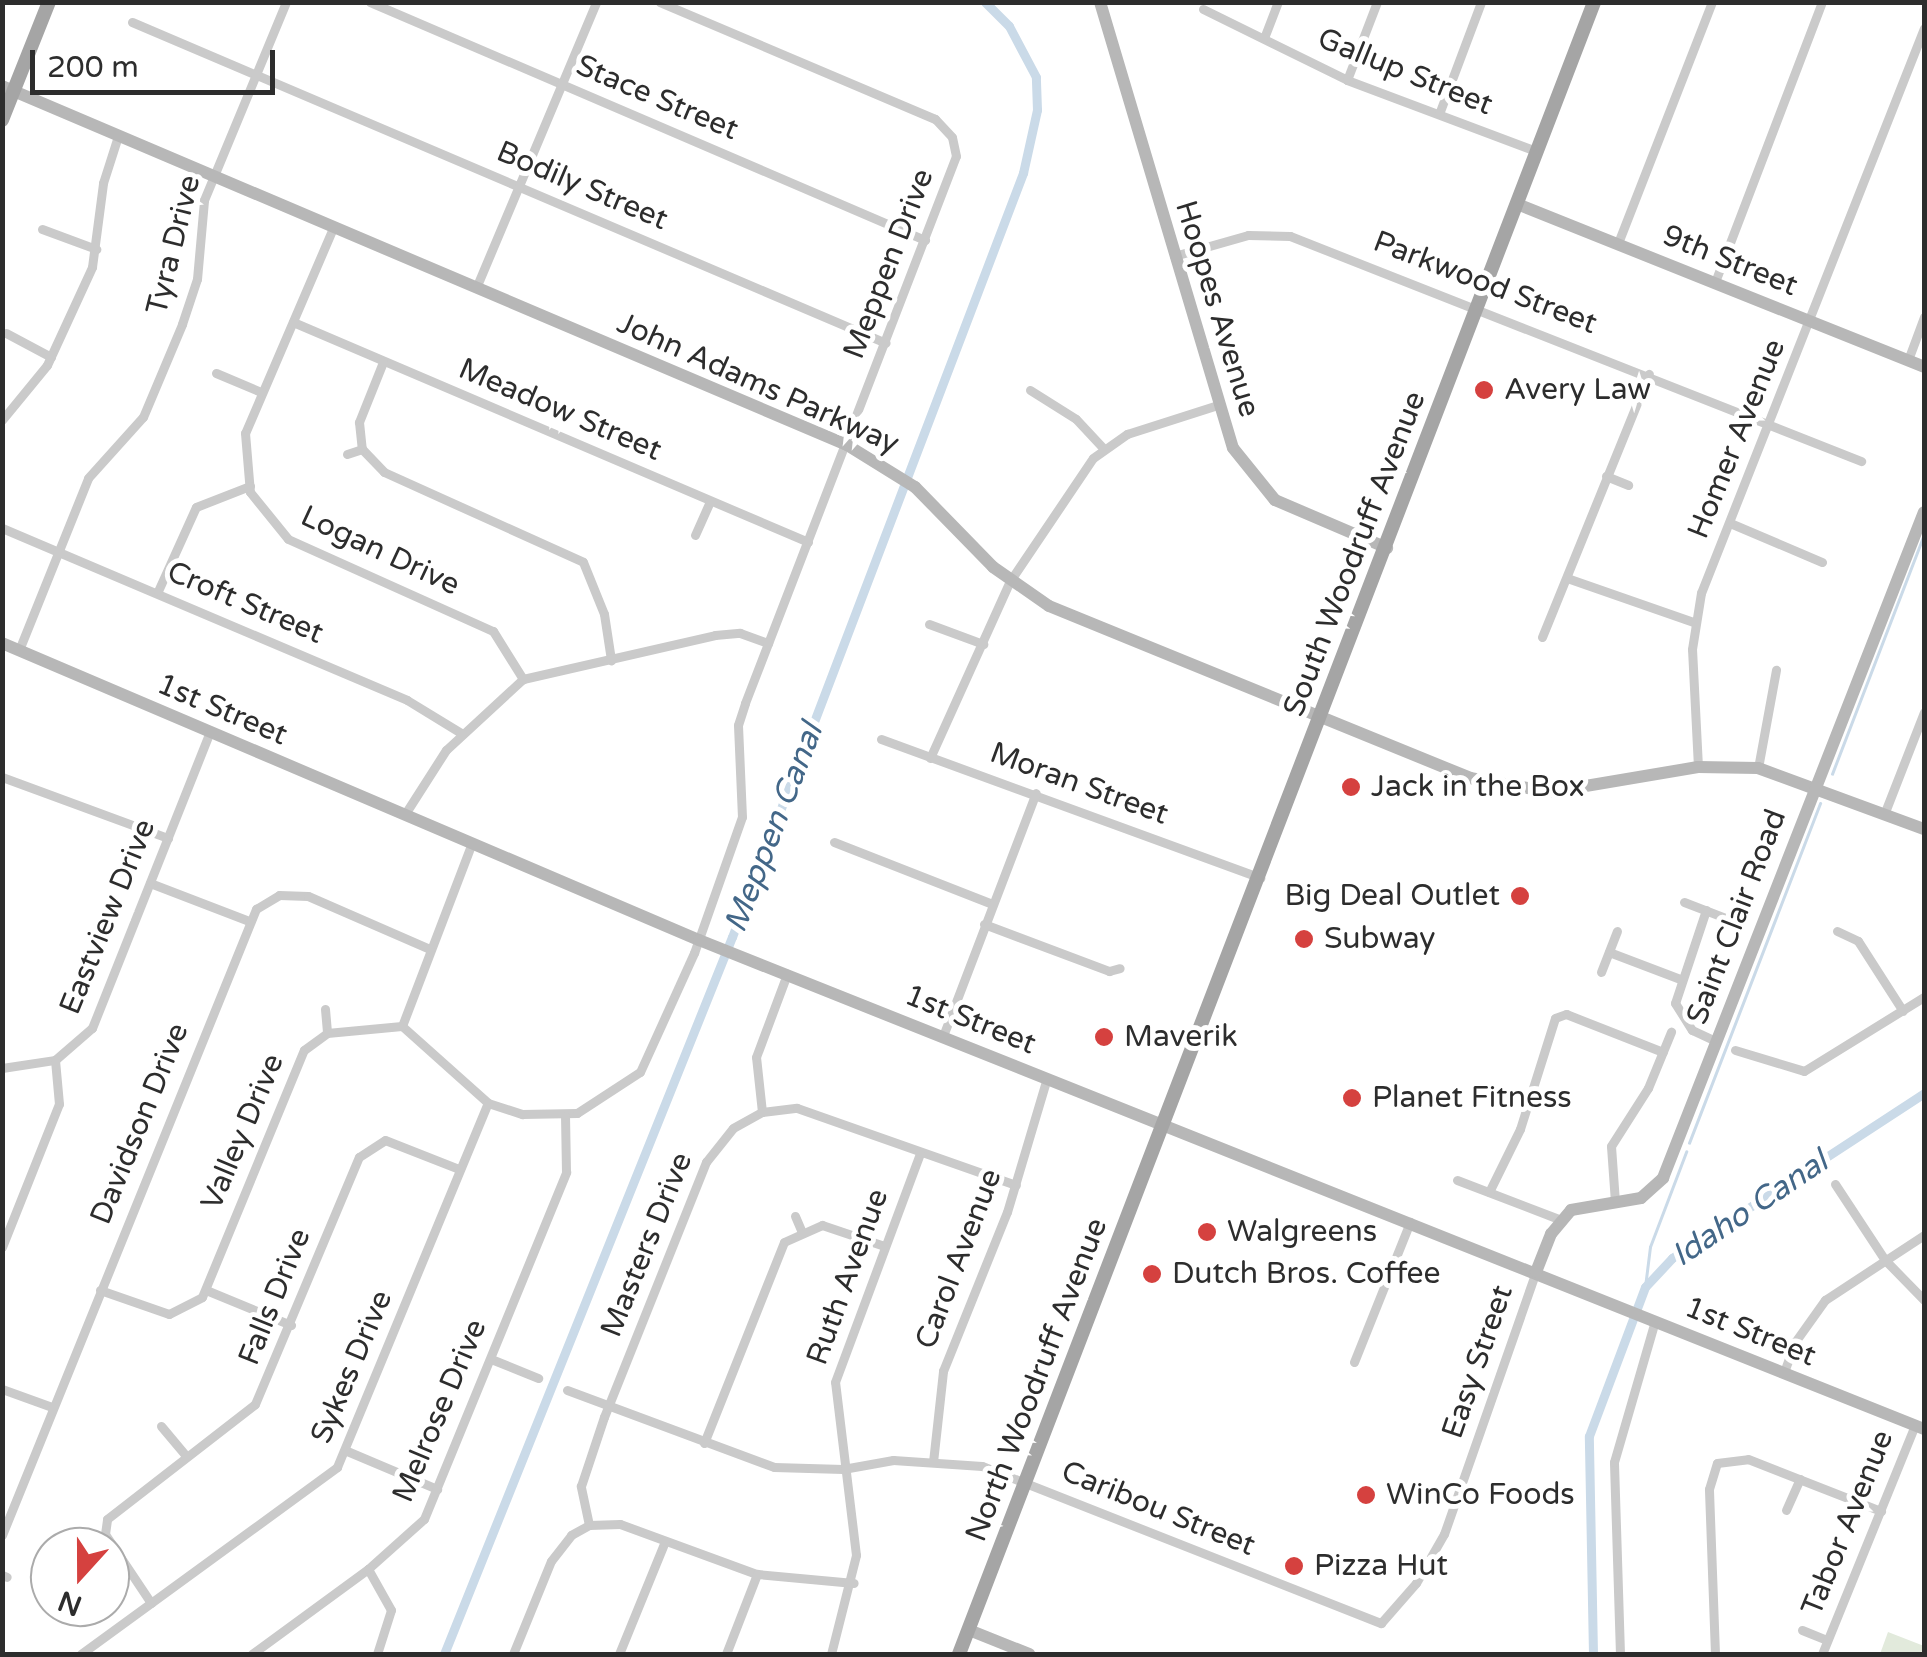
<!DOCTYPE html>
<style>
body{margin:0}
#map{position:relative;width:1927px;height:1657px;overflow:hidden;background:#fff;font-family:"Varela Round",sans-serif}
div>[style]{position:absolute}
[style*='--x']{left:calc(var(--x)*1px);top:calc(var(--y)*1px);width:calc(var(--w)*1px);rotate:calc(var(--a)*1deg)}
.green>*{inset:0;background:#e2eadc}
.stream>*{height:2.5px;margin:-1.25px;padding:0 1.25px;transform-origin:1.25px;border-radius:1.25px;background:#cadae8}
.canal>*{height:9px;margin:-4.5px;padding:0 4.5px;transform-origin:4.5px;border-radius:4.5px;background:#cadae8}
.street>*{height:9px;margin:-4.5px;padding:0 4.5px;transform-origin:4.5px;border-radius:4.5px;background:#cacaca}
.secondary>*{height:12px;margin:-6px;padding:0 6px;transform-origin:6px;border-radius:6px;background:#b7b7b7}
.primary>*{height:14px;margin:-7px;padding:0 7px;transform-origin:7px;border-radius:7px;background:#a5a5a5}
.dots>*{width:28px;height:28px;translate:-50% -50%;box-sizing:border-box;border:5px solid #fff;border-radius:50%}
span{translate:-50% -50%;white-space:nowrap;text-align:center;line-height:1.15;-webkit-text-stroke:10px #fff;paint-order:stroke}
.street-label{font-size:30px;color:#2d2d2d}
.poi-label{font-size:30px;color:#2d2d2d}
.left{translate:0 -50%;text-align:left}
.right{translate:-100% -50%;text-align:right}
.water-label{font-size:32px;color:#436788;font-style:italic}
.frame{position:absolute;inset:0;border:5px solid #2d2d2d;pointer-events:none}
.north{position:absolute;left:30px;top:1527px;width:100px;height:100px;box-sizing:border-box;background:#fff;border:2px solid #ababab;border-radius:50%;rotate:201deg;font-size:28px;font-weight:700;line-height:40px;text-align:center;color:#2d2d2d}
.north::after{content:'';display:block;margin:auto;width:35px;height:45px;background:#d5413f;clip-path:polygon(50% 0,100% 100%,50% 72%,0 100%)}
.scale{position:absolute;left:30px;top:50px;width:245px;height:45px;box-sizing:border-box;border:5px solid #2d2d2d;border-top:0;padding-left:12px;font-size:30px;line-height:35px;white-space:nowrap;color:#2d2d2d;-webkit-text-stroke:8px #fff;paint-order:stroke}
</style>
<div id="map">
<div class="green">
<i style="clip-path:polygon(1888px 1632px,1924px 1646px,1924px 1654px,1880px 1654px)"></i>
</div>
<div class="stream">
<i style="--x:1924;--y:486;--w:1;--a:-90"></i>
<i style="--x:1832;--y:774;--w:257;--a:-69"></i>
<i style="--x:1689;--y:1143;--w:364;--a:-68.9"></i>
<i style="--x:1645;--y:1287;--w:40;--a:-82.9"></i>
<i style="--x:1650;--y:1247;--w:102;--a:-69.2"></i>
</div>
<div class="canal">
<i style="--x:444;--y:1654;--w:773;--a:-68.12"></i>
<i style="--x:732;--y:937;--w:818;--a:-69.15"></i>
<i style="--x:1023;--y:173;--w:65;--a:-77.5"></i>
<i style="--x:1037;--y:110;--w:33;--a:-92"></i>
<i style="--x:1036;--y:77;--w:58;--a:-117.9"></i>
<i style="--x:1009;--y:26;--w:34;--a:-135"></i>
<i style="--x:1593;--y:1654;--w:218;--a:-91.1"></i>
<i style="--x:1589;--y:1436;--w:159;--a:-69.4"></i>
<i style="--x:1645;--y:1287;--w:40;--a:-47"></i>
<i style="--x:1672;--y:1258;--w:301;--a:-33.2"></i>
</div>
<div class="street">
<i style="--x:370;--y:2;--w:604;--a:23.21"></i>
<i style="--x:1203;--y:9;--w:161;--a:26.2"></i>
<i style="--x:1347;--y:80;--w:202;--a:20.6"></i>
<i style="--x:132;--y:22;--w:819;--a:23.06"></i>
<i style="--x:1264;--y:38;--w:39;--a:-69"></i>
<i style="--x:1347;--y:80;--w:84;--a:-69"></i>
<i style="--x:1439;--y:114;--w:120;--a:-69.4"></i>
<i style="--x:333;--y:228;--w:223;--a:113.2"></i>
<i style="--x:245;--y:433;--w:59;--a:85.2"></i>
<i style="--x:250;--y:492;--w:60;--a:51"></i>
<i style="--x:288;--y:539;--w:225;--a:24.2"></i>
<i style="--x:493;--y:631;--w:57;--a:58"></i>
<i style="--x:42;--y:229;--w:58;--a:20.3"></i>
<i style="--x:1618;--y:243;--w:259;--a:-68.7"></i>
<i style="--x:1174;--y:256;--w:77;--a:-15.8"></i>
<i style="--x:1248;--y:235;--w:42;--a:1.4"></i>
<i style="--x:1290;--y:236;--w:614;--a:21.51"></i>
<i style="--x:1715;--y:282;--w:300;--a:-69.1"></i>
<i style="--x:476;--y:288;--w:310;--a:-67.2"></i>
<i style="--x:293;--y:322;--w:560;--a:23.13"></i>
<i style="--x:6;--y:333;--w:51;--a:28.1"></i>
<i style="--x:1908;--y:360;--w:46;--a:-69.6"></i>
<i style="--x:383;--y:362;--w:65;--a:111.8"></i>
<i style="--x:359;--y:422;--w:27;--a:84"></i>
<i style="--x:362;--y:449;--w:32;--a:46"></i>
<i style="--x:384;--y:472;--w:218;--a:24.3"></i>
<i style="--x:583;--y:562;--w:56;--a:68"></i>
<i style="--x:604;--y:614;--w:47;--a:81.3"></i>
<i style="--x:216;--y:373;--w:49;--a:22.9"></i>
<i style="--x:1030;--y:390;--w:54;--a:32.2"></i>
<i style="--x:1076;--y:419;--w:40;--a:47"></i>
<i style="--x:2;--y:420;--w:71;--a:-50.7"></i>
<i style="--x:47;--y:365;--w:108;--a:-65.3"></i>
<i style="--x:92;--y:267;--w:85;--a:-82.5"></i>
<i style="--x:103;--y:183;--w:49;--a:-72.3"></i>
<i style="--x:347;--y:454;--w:16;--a:-18"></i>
<i style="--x:1606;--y:476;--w:24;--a:22"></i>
<i style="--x:1730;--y:523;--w:100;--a:23"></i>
<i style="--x:2;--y:528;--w:440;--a:23"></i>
<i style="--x:407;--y:700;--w:63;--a:31.4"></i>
<i style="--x:695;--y:535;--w:36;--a:-66"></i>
<i style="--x:1567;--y:578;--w:133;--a:19.2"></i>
<i style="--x:158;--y:591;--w:92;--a:-65.7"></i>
<i style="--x:196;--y:507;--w:58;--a:-21.3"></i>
<i style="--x:929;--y:624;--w:58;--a:20.3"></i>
<i style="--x:1542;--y:637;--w:284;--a:-67.9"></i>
<i style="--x:19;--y:650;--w:185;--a:-68.1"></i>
<i style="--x:88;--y:478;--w:82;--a:-48"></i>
<i style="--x:143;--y:417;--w:101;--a:-67.2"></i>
<i style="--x:182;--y:324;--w:47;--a:-71.6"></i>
<i style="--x:197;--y:279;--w:79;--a:-84.9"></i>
<i style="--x:204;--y:200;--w:214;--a:-67.5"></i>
<i style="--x:881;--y:739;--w:404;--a:20.1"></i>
<i style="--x:930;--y:758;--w:194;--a:-65.7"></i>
<i style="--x:1010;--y:581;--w:148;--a:-56"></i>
<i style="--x:1093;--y:458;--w:42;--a:-35.2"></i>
<i style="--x:1127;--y:434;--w:96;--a:-17.7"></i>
<i style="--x:1698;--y:767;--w:118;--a:-92.9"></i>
<i style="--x:1692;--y:649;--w:57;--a:-80.9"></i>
<i style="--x:1701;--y:593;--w:607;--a:-68.46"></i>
<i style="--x:1758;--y:768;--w:100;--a:-79.6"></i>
<i style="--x:2;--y:777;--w:177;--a:20.2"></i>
<i style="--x:1885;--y:812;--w:107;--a:-68.7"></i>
<i style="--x:405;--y:814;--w:76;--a:-57.4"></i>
<i style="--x:446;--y:750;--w:105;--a:-42.7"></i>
<i style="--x:523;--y:679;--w:197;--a:-12.9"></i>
<i style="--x:715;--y:635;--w:25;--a:-5"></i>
<i style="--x:740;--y:633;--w:30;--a:20"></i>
<i style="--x:834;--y:842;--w:170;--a:21.4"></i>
<i style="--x:150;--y:883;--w:106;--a:21"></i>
<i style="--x:1684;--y:902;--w:47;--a:21.1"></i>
<i style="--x:1706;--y:910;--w:98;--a:108.4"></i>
<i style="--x:1675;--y:1003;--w:32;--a:58"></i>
<i style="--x:1692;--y:1030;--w:26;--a:25"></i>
<i style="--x:984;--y:924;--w:134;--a:20.6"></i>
<i style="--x:1109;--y:971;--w:11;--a:-15"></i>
<i style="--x:1837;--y:931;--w:23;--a:25"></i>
<i style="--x:1858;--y:941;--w:83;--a:57.3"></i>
<i style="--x:1609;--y:952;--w:76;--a:20.8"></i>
<i style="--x:1601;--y:972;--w:44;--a:-68.7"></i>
<i style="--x:325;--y:1009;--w:24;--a:85"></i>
<i style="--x:402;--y:1026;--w:115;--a:41.8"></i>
<i style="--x:488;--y:1103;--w:36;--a:18"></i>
<i style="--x:522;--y:1114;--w:55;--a:-1"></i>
<i style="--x:577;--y:1113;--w:75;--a:-33.1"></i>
<i style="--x:640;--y:1072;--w:131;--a:-65.6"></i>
<i style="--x:694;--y:953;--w:144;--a:-70.6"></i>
<i style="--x:742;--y:817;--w:92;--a:-92.5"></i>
<i style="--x:738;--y:725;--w:23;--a:-72"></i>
<i style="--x:745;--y:703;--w:586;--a:-68.91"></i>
<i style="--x:956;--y:156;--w:19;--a:-102"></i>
<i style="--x:952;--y:137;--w:25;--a:-133"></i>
<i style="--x:935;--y:119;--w:299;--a:-157"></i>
<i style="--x:402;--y:1026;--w:196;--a:-69.1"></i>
<i style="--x:943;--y:1036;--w:260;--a:-69.1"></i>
<i style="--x:1735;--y:1050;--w:72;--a:16.9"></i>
<i style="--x:1804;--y:1071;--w:141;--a:-31.7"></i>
<i style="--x:2;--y:1068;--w:54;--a:-8.6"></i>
<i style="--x:55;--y:1060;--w:49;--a:-40.9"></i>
<i style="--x:92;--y:1028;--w:320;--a:-68.3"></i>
<i style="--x:762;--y:1112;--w:55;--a:-96.2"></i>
<i style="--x:756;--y:1057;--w:89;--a:-69.5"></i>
<i style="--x:1457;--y:1180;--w:111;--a:21"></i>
<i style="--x:1835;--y:1184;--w:91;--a:56.7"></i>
<i style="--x:1885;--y:1260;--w:56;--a:45.7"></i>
<i style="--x:1489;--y:1192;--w:70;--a:-63.8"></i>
<i style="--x:1520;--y:1129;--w:116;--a:-72.5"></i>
<i style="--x:1555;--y:1018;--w:12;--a:-20"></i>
<i style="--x:1566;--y:1014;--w:104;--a:21.4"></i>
<i style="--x:1615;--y:1202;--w:56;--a:-94.1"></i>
<i style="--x:1611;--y:1146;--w:69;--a:-57.5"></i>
<i style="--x:1648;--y:1088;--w:61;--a:-67.7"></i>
<i style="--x:795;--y:1216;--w:15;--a:67"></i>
<i style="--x:2;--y:1247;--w:154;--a:-68.3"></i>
<i style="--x:59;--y:1104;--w:44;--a:-95.2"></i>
<i style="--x:100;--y:1290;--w:73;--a:19.2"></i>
<i style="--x:169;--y:1314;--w:37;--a:-27"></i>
<i style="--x:202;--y:1297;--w:267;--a:-67.6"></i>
<i style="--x:304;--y:1050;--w:29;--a:-36"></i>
<i style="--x:327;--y:1033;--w:75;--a:-5.3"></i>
<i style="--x:206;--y:1290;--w:92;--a:22.4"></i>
<i style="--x:491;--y:1359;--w:51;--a:22"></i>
<i style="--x:1354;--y:1362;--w:151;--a:-68.2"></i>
<i style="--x:1784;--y:1372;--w:32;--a:-70"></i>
<i style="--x:1795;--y:1342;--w:52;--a:-54.5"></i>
<i style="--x:1825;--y:1300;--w:118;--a:-33.3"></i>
<i style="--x:2;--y:1389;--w:53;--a:19.8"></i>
<i style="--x:567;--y:1390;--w:221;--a:20.4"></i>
<i style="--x:774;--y:1467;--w:69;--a:1.7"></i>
<i style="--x:843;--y:1469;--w:51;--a:-10.2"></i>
<i style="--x:893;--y:1460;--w:89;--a:3.9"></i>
<i style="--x:982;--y:1466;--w:429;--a:21.5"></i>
<i style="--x:1381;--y:1623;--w:53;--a:-48.8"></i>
<i style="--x:1416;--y:1583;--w:56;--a:-60.3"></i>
<i style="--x:1444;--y:1534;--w:278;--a:-70.7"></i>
<i style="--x:161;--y:1426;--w:39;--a:50"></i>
<i style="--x:704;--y:1443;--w:216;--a:-68.3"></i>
<i style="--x:784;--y:1242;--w:42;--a:-24.1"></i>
<i style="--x:822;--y:1225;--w:65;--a:18.7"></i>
<i style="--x:347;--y:1451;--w:98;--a:22.9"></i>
<i style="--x:933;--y:1462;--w:92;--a:-83.7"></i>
<i style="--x:943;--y:1371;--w:171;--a:-68.1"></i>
<i style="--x:1007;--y:1212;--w:140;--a:-73.4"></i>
<i style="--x:1786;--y:1510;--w:34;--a:-66"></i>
<i style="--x:589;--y:1525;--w:40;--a:-102"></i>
<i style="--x:581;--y:1486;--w:73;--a:-71.6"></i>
<i style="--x:604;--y:1417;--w:275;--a:-68.2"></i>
<i style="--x:706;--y:1162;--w:43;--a:-51.5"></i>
<i style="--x:733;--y:1128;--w:33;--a:-29"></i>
<i style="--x:762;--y:1112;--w:35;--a:-7"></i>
<i style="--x:797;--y:1108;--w:232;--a:19.4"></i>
<i style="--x:2;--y:1535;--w:676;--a:-67.92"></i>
<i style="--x:256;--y:909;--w:27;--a:-31"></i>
<i style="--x:279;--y:895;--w:29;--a:2"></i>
<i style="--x:308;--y:896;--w:133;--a:23.5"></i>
<i style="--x:368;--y:1569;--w:47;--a:60.7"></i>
<i style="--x:391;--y:1610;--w:46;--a:107.7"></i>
<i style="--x:2;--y:1575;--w:5;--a:22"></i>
<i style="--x:151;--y:1603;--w:83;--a:-123.7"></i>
<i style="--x:105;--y:1534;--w:15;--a:-82"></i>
<i style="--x:107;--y:1519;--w:187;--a:-37.8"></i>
<i style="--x:255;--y:1404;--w:268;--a:-67.2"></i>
<i style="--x:359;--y:1157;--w:31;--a:-33"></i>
<i style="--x:385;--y:1140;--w:79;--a:21.4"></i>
<i style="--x:1802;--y:1630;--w:27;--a:22"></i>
<i style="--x:81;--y:1654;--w:317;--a:-36.1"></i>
<i style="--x:337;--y:1467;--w:394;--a:-67.5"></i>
<i style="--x:252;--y:1654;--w:144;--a:-36.2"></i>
<i style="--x:368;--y:1569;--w:75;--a:-41.8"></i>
<i style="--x:424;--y:1519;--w:375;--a:-67.7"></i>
<i style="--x:566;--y:1172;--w:56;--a:-91"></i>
<i style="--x:513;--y:1654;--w:100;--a:-67.8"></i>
<i style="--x:551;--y:1561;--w:33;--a:-52"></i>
<i style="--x:571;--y:1535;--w:21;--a:-29"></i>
<i style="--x:589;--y:1525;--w:31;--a:-2"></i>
<i style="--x:620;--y:1524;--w:146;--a:20.1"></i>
<i style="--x:757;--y:1574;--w:97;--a:5.3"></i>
<i style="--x:619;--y:1654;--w:122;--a:-67.8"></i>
<i style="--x:726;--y:1654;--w:86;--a:-68.8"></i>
<i style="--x:831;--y:1654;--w:102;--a:-75.8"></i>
<i style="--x:856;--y:1555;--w:174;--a:-96.9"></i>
<i style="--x:835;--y:1382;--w:244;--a:-69.6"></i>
<i style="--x:1620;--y:1654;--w:192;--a:-91.8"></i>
<i style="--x:1614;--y:1462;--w:147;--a:-73.8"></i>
<i style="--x:1715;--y:1654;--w:165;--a:-92.1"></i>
<i style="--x:1709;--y:1489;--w:27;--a:-73"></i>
<i style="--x:1717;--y:1463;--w:31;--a:-7"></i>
<i style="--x:1748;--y:1459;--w:143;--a:21.4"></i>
<i style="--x:1822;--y:1654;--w:247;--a:-67.9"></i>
</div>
<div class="secondary">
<i style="--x:1100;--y:2;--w:465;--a:73.4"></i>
<i style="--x:1233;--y:448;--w:67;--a:51.1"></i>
<i style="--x:1275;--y:500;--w:122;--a:23.2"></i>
<i style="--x:2;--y:86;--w:918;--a:23.02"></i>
<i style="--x:847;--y:445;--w:80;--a:31.7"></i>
<i style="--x:915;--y:487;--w:112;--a:45.7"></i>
<i style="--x:993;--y:567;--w:68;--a:34.9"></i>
<i style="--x:1049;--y:606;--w:455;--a:22.2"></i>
<i style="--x:1470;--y:778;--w:81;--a:9.9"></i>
<i style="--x:1550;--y:792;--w:150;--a:-9.6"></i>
<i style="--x:1698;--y:767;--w:60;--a:1"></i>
<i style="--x:1758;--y:768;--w:177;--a:20.2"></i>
<i style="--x:1517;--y:204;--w:438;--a:21.8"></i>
<i style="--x:2;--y:643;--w:758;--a:23.08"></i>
<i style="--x:699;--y:940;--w:1319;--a:21.76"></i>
<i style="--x:1536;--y:1272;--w:41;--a:-68.5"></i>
<i style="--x:1551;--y:1234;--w:31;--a:-50"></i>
<i style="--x:1571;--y:1210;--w:71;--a:-9.7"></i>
<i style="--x:1641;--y:1198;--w:30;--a:-42"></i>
<i style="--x:1663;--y:1178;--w:715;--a:-68.6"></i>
<i style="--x:969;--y:1630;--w:65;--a:21.8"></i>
</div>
<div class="primary">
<i style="--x:2;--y:120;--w:127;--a:-68.3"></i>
<i style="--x:959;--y:1654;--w:1770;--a:-68.97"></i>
</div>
<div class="dots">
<i style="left:1484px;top:390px;background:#d5413f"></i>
<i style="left:1351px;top:787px;background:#d5413f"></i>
<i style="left:1520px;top:896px;background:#d5413f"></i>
<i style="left:1304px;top:939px;background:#d5413f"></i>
<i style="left:1104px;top:1037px;background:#d5413f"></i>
<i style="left:1352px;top:1098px;background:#d5413f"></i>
<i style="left:1207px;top:1232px;background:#d5413f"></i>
<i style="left:1152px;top:1274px;background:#d5413f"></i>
<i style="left:1366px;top:1495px;background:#d5413f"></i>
<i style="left:1294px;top:1566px;background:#d5413f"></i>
</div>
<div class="street-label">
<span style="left:1405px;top:72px;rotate:22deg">Gallup Street</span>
<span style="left:657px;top:98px;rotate:23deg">Stace Street</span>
<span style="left:582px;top:186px;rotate:23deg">Bodily Street</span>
<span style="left:174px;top:245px;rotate:-76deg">Tyra Drive</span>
<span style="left:1730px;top:261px;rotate:22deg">9th Street</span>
<span style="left:889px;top:264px;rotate:-69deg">Meppen Drive</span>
<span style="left:1485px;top:283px;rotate:21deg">Parkwood Street</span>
<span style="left:1217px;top:309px;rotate:73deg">Hoopes Avenue</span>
<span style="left:758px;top:384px;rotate:24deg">John Adams Parkway</span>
<span style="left:560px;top:410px;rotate:23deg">Meadow Street</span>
<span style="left:1737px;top:439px;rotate:-68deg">Homer Avenue</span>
<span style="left:380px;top:551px;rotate:25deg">Logan Drive</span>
<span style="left:1355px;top:554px;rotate:-69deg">South Woodruff Avenue</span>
<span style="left:245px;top:603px;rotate:23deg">Croft Street</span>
<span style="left:222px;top:710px;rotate:23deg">1st Street</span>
<span style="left:1079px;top:784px;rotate:20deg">Moran Street</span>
<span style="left:108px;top:917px;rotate:-68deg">Eastview Drive</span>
<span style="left:1737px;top:917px;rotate:-69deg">Saint Clair Road</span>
<span style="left:970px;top:1020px;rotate:22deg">1st Street</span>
<span style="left:140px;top:1124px;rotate:-68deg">Davidson Drive</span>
<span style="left:243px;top:1132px;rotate:-67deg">Valley Drive</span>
<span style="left:647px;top:1245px;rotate:-68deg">Masters Drive</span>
<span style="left:959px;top:1259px;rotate:-69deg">Carol Avenue</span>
<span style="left:848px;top:1277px;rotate:-70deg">Ruth Avenue</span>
<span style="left:275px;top:1297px;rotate:-68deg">Falls Drive</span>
<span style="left:1750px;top:1332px;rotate:22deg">1st Street</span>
<span style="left:1478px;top:1362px;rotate:-71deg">Easy Street</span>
<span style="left:352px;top:1367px;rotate:-67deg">Sykes Drive</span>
<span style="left:1037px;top:1380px;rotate:-69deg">North Woodruff Avenue</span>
<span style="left:440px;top:1411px;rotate:-67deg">Melrose Drive</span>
<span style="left:1158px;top:1509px;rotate:22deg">Caribou Street</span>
<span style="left:1848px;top:1523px;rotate:-68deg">Tabor Avenue</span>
</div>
<div class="poi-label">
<span class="left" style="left:1504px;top:390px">Avery Law</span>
<span class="left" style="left:1371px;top:787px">Jack in the Box</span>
<span class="right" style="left:1500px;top:896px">Big Deal Outlet</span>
<span class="left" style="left:1324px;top:939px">Subway</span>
<span class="left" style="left:1124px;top:1037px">Maverik</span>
<span class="left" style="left:1372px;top:1098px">Planet Fitness</span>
<span class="left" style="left:1227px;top:1232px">Walgreens</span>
<span class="left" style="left:1172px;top:1274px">Dutch Bros. Coffee</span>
<span class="left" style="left:1386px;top:1495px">WinCo Foods</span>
<span class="left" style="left:1314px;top:1566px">Pizza Hut</span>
</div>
<div class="water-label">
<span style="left:774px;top:828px;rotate:-69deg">Meppen Canal</span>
<span style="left:1750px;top:1209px;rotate:-34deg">Idaho Canal</span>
</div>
<div class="frame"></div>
<div class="north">N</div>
<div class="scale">200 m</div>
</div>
